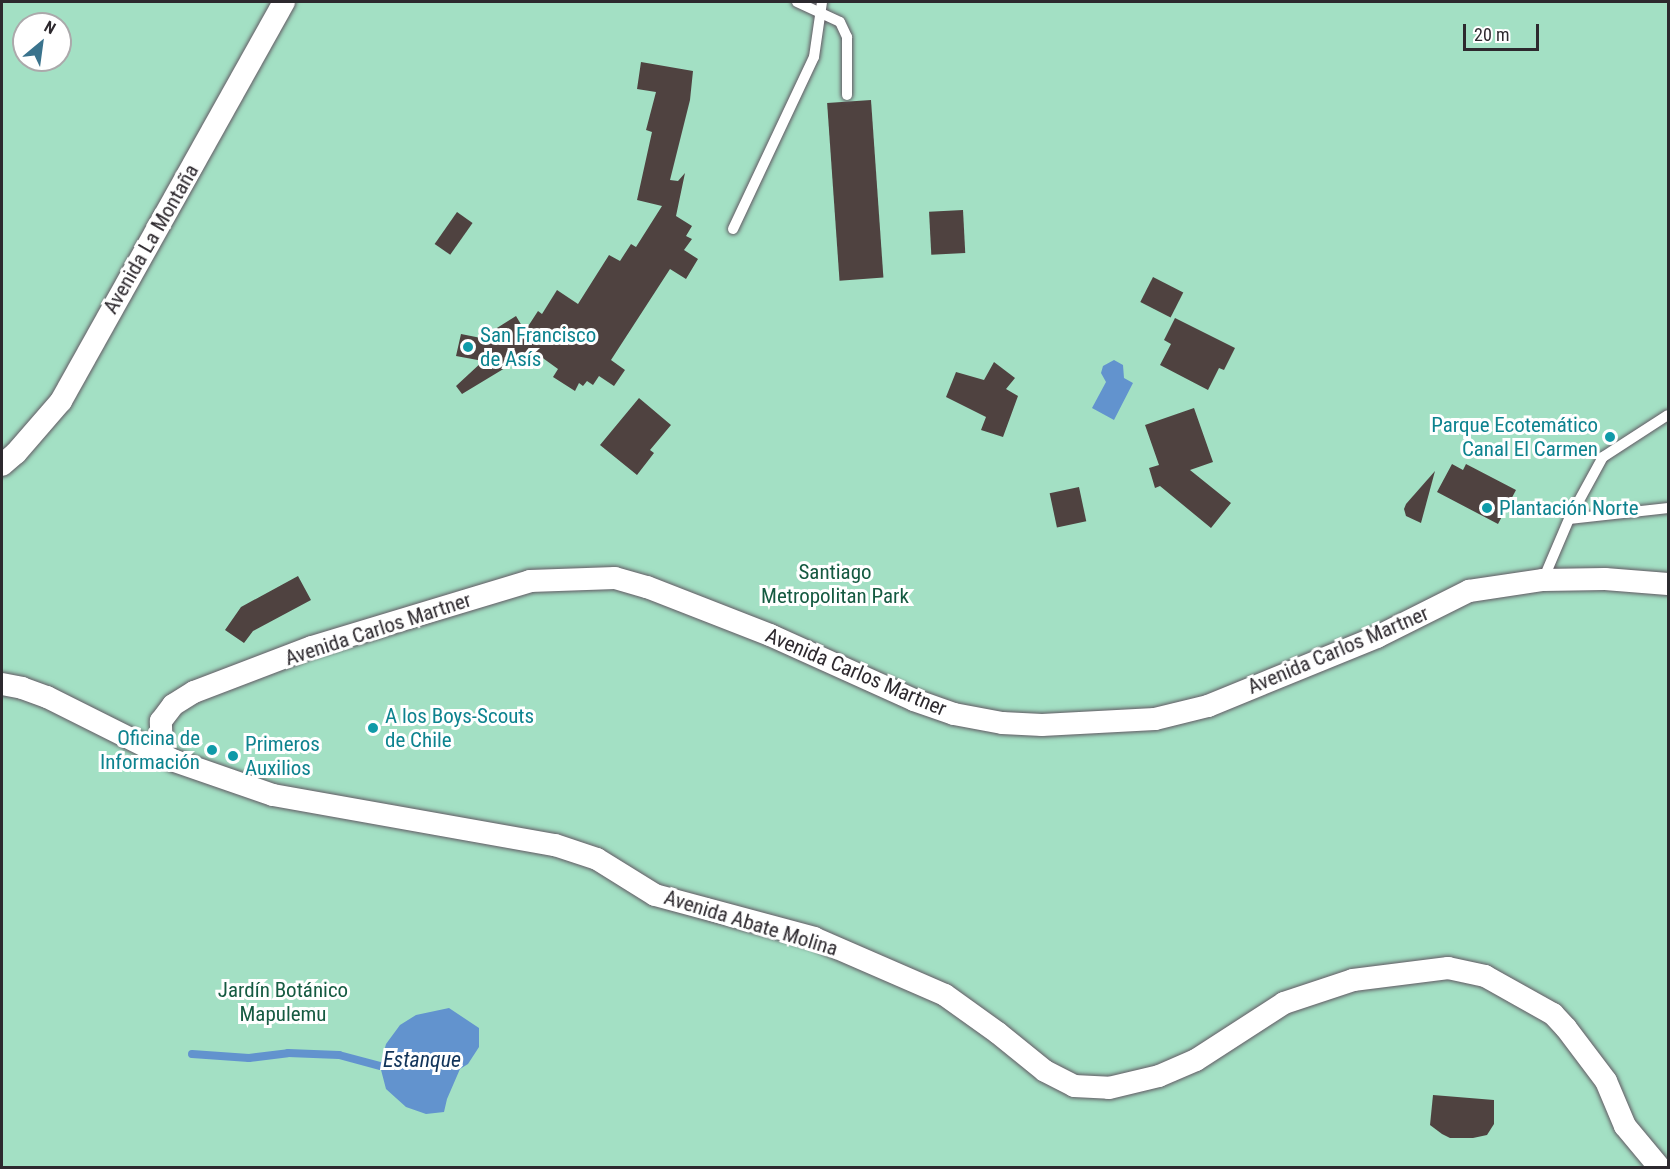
<!DOCTYPE html>
<meta charset="utf-8">
<style>
body{margin:0}
#map{position:relative;width:1670px;height:1169px;overflow:hidden;background:#e9dfeb;font-family:"Roboto Condensed",sans-serif}
div>[style]{position:absolute}
[style*='--x']{left:calc(var(--x)*1px);top:calc(var(--y)*1px);width:calc(var(--w)*1px);rotate:calc(var(--a)*1deg)}
.green>*{inset:0;background:#a3e0c4}
.water>*{inset:0;background:#6293ce}
.stream>*{height:8px;margin:-4px;padding:0 4px;transform-origin:4px;border-radius:4px;background:#6293ce}
.building>*{inset:0;background:#4f4240;transform-origin:0 0}
.roads{filter:drop-shadow(0 0 2px #615862) drop-shadow(0 0 2px #615862)}
.service>*{height:10px;margin:-5px;padding:0 5px;transform-origin:5px;border-radius:5px;background:#fff}
.minor>*{height:22px;margin:-11px;padding:0 11px;transform-origin:11px;border-radius:11px;background:#fff}
.dots>*{width:16px;height:16px;translate:-50% -50%;box-sizing:border-box;border:3px solid #fff;border-radius:50%}
span{translate:-50% -50%;white-space:nowrap;text-align:center;line-height:1.15;-webkit-text-stroke:6px #fff;paint-order:stroke}
.street-label{font-size:21px;color:#2d292e}
.culture-label{font-size:21px;color:#0d838f}
.left{translate:0 -50%;text-align:left}
.right{translate:-100% -50%;text-align:right}
.park-label{font-size:21px;color:#155a41}
.water-label{font-size:22px;color:#11345a;font-style:italic}
.frame{position:absolute;inset:0;border:3px solid #2d292e;pointer-events:none}
.north{position:absolute;left:12px;top:12px;width:60px;height:60px;box-sizing:border-box;background:#fff;border:2px solid #aba9ab;border-radius:50%;rotate:29deg;font-size:16px;font-weight:700;line-height:24px;text-align:center;color:#2d292e}
.north::after{content:'';display:block;margin:auto;width:21px;height:27px;background:#3a738d;clip-path:polygon(50% 0,100% 100%,50% 72%,0 100%)}
.scale{position:absolute;left:1463px;top:24px;width:76px;height:27px;box-sizing:border-box;border:3px solid #2d292e;border-top:0;padding-left:8px;font-size:18px;line-height:21px;white-space:nowrap;color:#2d292e;-webkit-text-stroke:4px #fff;paint-order:stroke}
</style>
<div id="map">
<div class="green">
<i style="clip-path:polygon(evenodd,2px 2px,1668px 2px,1668px 1167px,2px 1168px,2px 2px,24px 24px,60px 24px,60px 60px,24px 60px,24px 24px)"></i>
</div>
<div class="water">
<i style="clip-path:polygon(1114px 360px,1123px 365px,1124px 378px,1133px 383px,1114px 420px,1092px 408px,1106px 382px,1101px 373px,1103px 366px)"></i>
<i style="clip-path:polygon(449px 1008px,479px 1028px,479px 1047px,468px 1064px,460px 1069px,447px 1099px,444px 1112px,426px 1114px,406px 1107px,386px 1089px,380px 1066px,386px 1044px,400px 1025px,416px 1015px)"></i>
</div>
<div class="stream">
<i style="--x:192;--y:1054;--w:57;--a:4"></i>
<i style="--x:249;--y:1058;--w:39;--a:-7"></i>
<i style="--x:288;--y:1053;--w:51;--a:2.2"></i>
<i style="--x:339;--y:1055;--w:42;--a:15"></i>
</div>
<div class="building">
<i style="clip-path:polygon(641px 62px,693px 71px,690px 100px,670px 180px,678px 181px,685px 173px,676px 216px,692px 226px,686px 236px,692px 239px,684px 250px,698px 259px,686px 279px,670px 269px,611px 360px,625px 370px,614px 386px,599px 376px,593px 385px,587px 381px,583px 386px,579px 383px,575px 391px,553px 377px,558px 369px,533px 351px,462px 394px,456px 386px,483px 361px,456px 356px,461px 334px,481px 338px,516px 316px,525px 331px,538px 311px,542px 314px,557px 290px,578px 304px,609px 255px,620px 261px,631px 244px,636px 247px,662px 206px,637px 200px,652px 132px,646px 130px,656px 92px,637px 89px)"></i>
<i style="left:871px;top:100px;width:178px;height:44px;rotate:86deg"></i>
<i style="left:963px;top:210px;width:43px;height:34px;rotate:87deg"></i>
<i style="left:457px;top:212px;width:19px;height:39px;rotate:35deg"></i>
<i style="left:1153px;top:277px;width:34px;height:28px;rotate:27deg"></i>
<i style="clip-path:polygon(1175px 318px,1235px 348px,1224px 370px,1219px 368px,1208px 390px,1160px 365px,1171px 344px,1164px 340px)"></i>
<i style="clip-path:polygon(994px 362px,1015px 378px,1006px 389px,1018px 396px,1003px 437px,981px 430px,986px 417px,946px 397px,956px 372px,984px 380px)"></i>
<i style="clip-path:polygon(639px 398px,671px 425px,650px 450px,654px 453px,637px 475px,600px 445px)"></i>
<i style="clip-path:polygon(1194px 408px,1213px 462px,1190px 470px,1231px 503px,1211px 528px,1160px 486px,1155px 488px,1149px 468px,1159px 465px,1145px 425px)"></i>
<i style="clip-path:polygon(1452px 464px,1463px 470px,1466px 464px,1516px 490px,1498px 524px,1437px 492px)"></i>
<i style="clip-path:polygon(1435px 471px,1421px 523px,1406px 516px,1404px 509px,1406px 504px)"></i>
<i style="left:1079px;top:487px;width:35px;height:30px;rotate:78deg"></i>
<i style="clip-path:polygon(298px 576px,311px 600px,253px 631px,244px 643px,225px 630px,241px 607px)"></i>
<i style="clip-path:polygon(1433px 1095px,1494px 1100px,1494px 1124px,1487px 1135px,1473px 1138px,1450px 1138px,1442px 1134px,1430px 1125px)"></i>
</div>
<div class="roads">
<div class="service">
<i style="--x:797;--y:2;--w:47;--a:24.9"></i>
<i style="--x:840;--y:22;--w:17;--a:65"></i>
<i style="--x:847;--y:37;--w:58;--a:90"></i>
<i style="--x:733;--y:229;--w:190;--a:-64.8"></i>
<i style="--x:814;--y:57;--w:56;--a:-81.7"></i>
<i style="--x:1569;--y:519;--w:100;--a:-6.3"></i>
<i style="--x:1543;--y:580;--w:66;--a:-66.9"></i>
<i style="--x:1569;--y:519;--w:71;--a:-61.3"></i>
<i style="--x:1603;--y:457;--w:77;--a:-32.9"></i>
</div>
<div class="minor">
<i style="--x:2;--y:465;--w:18;--a:-41"></i>
<i style="--x:16;--y:453;--w:69;--a:-49.1"></i>
<i style="--x:61;--y:401;--w:457;--a:-60.8"></i>
<i style="--x:2;--y:684;--w:20;--a:11"></i>
<i style="--x:22;--y:688;--w:27;--a:20"></i>
<i style="--x:47;--y:697;--w:143;--a:26.6"></i>
<i style="--x:175;--y:761;--w:104;--a:19.1"></i>
<i style="--x:273;--y:795;--w:286;--a:10.1"></i>
<i style="--x:555;--y:845;--w:44;--a:18.4"></i>
<i style="--x:597;--y:859;--w:68;--a:31.8"></i>
<i style="--x:655;--y:895;--w:165;--a:15.1"></i>
<i style="--x:814;--y:938;--w:143;--a:23.5"></i>
<i style="--x:945;--y:995;--w:65;--a:35.6"></i>
<i style="--x:998;--y:1033;--w:60;--a:39"></i>
<i style="--x:1045;--y:1071;--w:33;--a:27"></i>
<i style="--x:1074;--y:1086;--w:35;--a:3"></i>
<i style="--x:1109;--y:1088;--w:51;--a:-13.5"></i>
<i style="--x:1159;--y:1076;--w:40;--a:-23.4"></i>
<i style="--x:1196;--y:1060;--w:105;--a:-32.9"></i>
<i style="--x:1284;--y:1003;--w:73;--a:-18.4"></i>
<i style="--x:1353;--y:980;--w:96;--a:-7.2"></i>
<i style="--x:1448;--y:968;--w:38;--a:12"></i>
<i style="--x:1485;--y:976;--w:78;--a:29.2"></i>
<i style="--x:1553;--y:1014;--w:19;--a:47"></i>
<i style="--x:1566;--y:1028;--w:66;--a:53"></i>
<i style="--x:1606;--y:1081;--w:49;--a:67.1"></i>
<i style="--x:1625;--y:1126;--w:55;--a:50.2"></i>
<i style="--x:162;--y:755;--w:34;--a:-92"></i>
<i style="--x:161;--y:721;--w:20;--a:-53"></i>
<i style="--x:173;--y:705;--w:25;--a:-32"></i>
<i style="--x:194;--y:692;--w:126;--a:-20.9"></i>
<i style="--x:312;--y:647;--w:228;--a:-16.8"></i>
<i style="--x:530;--y:581;--w:85;--a:-2"></i>
<i style="--x:615;--y:578;--w:33;--a:16"></i>
<i style="--x:647;--y:587;--w:132;--a:21.3"></i>
<i style="--x:770;--y:635;--w:158;--a:24.3"></i>
<i style="--x:914;--y:700;--w:42;--a:19.3"></i>
<i style="--x:954;--y:714;--w:49;--a:10.6"></i>
<i style="--x:1002;--y:723;--w:40;--a:2.9"></i>
<i style="--x:1042;--y:725;--w:113;--a:-3"></i>
<i style="--x:1155;--y:719;--w:55;--a:-13.8"></i>
<i style="--x:1208;--y:706;--w:183;--a:-22.2"></i>
<i style="--x:1377;--y:637;--w:103;--a:-26.6"></i>
<i style="--x:1469;--y:591;--w:75;--a:-8.5"></i>
<i style="--x:1543;--y:580;--w:62;--a:-0.9"></i>
<i style="--x:1605;--y:579;--w:63;--a:4.5"></i>
</div>
</div>
<div class="dots">
<i style="left:468px;top:347px;background:#0f9aa8"></i>
<i style="left:1610px;top:437px;background:#0f9aa8"></i>
<i style="left:1487px;top:508px;background:#0f9aa8"></i>
<i style="left:373px;top:728px;background:#0f9aa8"></i>
<i style="left:212px;top:750px;background:#0f9aa8"></i>
<i style="left:233px;top:756px;background:#0f9aa8"></i>
</div>
<div class="street-label">
<span style="left:151px;top:239px;rotate:-60deg">Avenida La Montaña</span>
<span style="left:378px;top:629px;rotate:-18deg">Avenida Carlos Martner</span>
<span style="left:1338px;top:650px;rotate:-23deg">Avenida Carlos Martner</span>
<span style="left:856px;top:672px;rotate:23deg">Avenida Carlos Martner</span>
<span style="left:751px;top:923px;rotate:17deg">Avenida Abate Molina</span>
</div>
<div class="culture-label">
<span class="left" style="left:480px;top:347px">San Francisco<br>de Asís</span>
<span class="right" style="left:1598px;top:437px">Parque Ecotemático<br>Canal El Carmen</span>
<span class="left" style="left:1499px;top:508px">Plantación Norte</span>
<span class="left" style="left:385px;top:728px">A los Boys-Scouts<br>de Chile</span>
<span class="right" style="left:200px;top:750px">Oficina de<br>Información</span>
<span class="left" style="left:245px;top:756px">Primeros<br>Auxilios</span>
</div>
<div class="park-label">
<span style="left:835px;top:584px">Santiago<br>Metropolitan Park</span>
<span style="left:283px;top:1002px">Jardín Botánico<br>Mapulemu</span>
</div>
<div class="water-label">
<span style="left:422px;top:1060px">Estanque</span>
</div>
<div class="frame"></div>
<div class="north">N</div>
<div class="scale">20 m</div>
</div>
